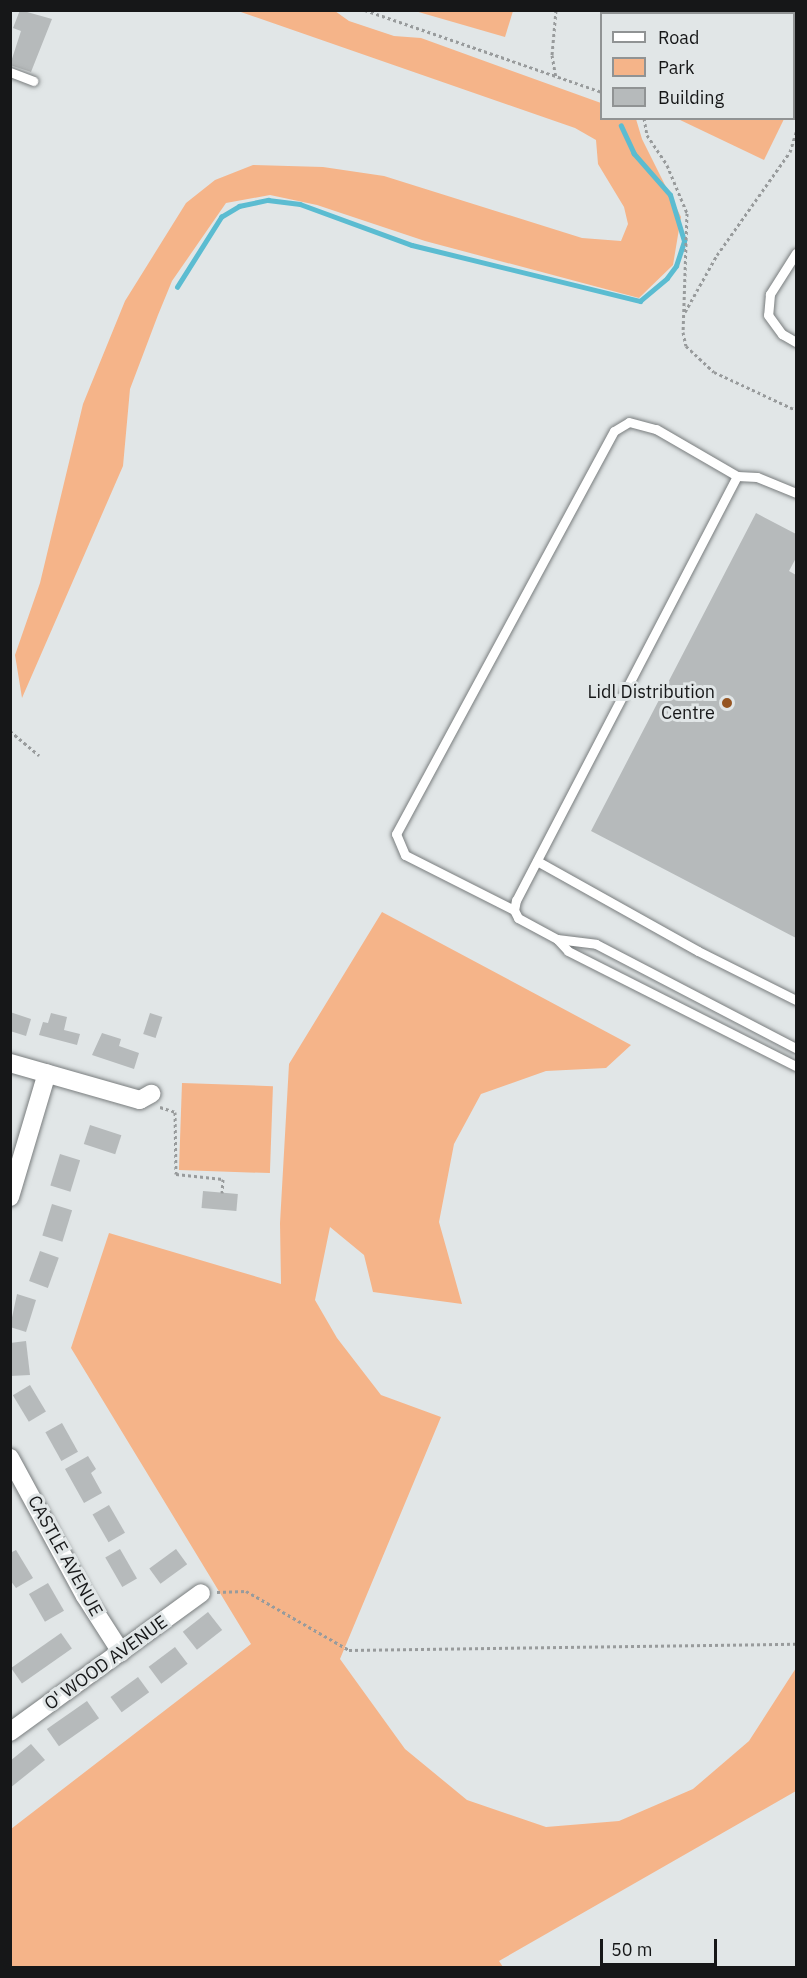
<!DOCTYPE html>
<style>
body{margin:0}
#map{position:relative;width:807px;height:1978px;overflow:hidden;background:#e1e6e7;font-family:"IBM Plex Sans",sans-serif}
div>[style]{position:absolute}
[style*='--x']{left:calc(var(--x)*1px);top:calc(var(--y)*1px);width:calc(var(--w)*1px);rotate:calc(var(--a)*1deg)}
.green>*{inset:0;background:#f5b489;transform-origin:0 0}
.stream>*{height:4.5px;margin:-2.25px;padding:0 2.25px;transform-origin:2.25px;border-radius:2.25px;background:#5bbcd1}
.building>*{inset:0;background:#b6babb;transform-origin:0 0}
.path>*{height:3px;margin-top:-1.5px;transform-origin:0;background:repeating-linear-gradient(90deg,#989b9c 0 3px,transparent 0 6px)}
.roads{filter:drop-shadow(0 0 2px #797d7e) drop-shadow(0 0 2px #797d7e)}
.lane>*{height:9px;margin:-4.5px;padding:0 4.5px;transform-origin:4.5px;border-radius:4.5px;background:#fff}
.street>*{height:18px;margin:-9px;padding:0 9px;transform-origin:9px;border-radius:9px;background:#fff}
.dots>*{width:16px;height:16px;translate:-50% -50%;box-sizing:border-box;border:3px solid #e1e6e7;border-radius:50%}
span{translate:-50% -50%;white-space:nowrap;text-align:center;line-height:1.15;-webkit-text-stroke:6px #e1e6e7;paint-order:stroke}
.poi-label{font-size:18px;color:#161718}
.right{translate:-100% -50%;text-align:right}
.street-label{font-size:18px;color:#161718}
.frame{position:absolute;inset:0;border:12px solid #161718;pointer-events:none}
.legend{position:absolute;left:600px;top:12px;width:195px;height:108px;box-sizing:border-box;background:#e1e6e7;border:2px solid #909394;margin:0;padding:8px 10px;list-style:none;font-size:18px;color:#161718}
.legend li{display:flex;align-items:center;gap:12px;height:30px}
.legend b{width:30px;border:2px solid #909394}
.scale{position:absolute;left:600px;top:1939px;width:117px;height:27px;box-sizing:border-box;border:3px solid #161718;border-top:0;padding-left:8px;font-size:18px;line-height:21px;white-space:nowrap;color:#161718;-webkit-text-stroke:4px #e1e6e7;paint-order:stroke}
</style>
<div id="map">
<div class="green">
<i style="clip-path:polygon(670px 10px,796px 11px,794px 99px,794px 14px,668px 13px)"></i>
<i style="clip-path:polygon(238px 11px,335px 11px,349px 21px,394px 36px,421px 38px,601px 103px,602px 118px,636px 119px,642px 139px,681px 217px,673px 265px,639px 298px,425px 241px,317px 205px,270px 195px,226px 203px,172px 281px,158px 315px,130px 389px,123px 466px,22px 698px,15px 655px,40px 583px,83px 404px,125px 301px,186px 203px,215px 180px,253px 165px,323px 167px,384px 176px,582px 238px,621px 241px,628px 224px,624px 207px,598px 164px,596px 140px,575px 128px)"></i>
<i style="clip-path:polygon(415px 11px,513px 11px,505px 37px)"></i>
<i style="clip-path:polygon(678px 119px,784px 118px,784px 119px,764px 160px)"></i>
<i style="clip-path:polygon(382px 912px,631px 1045px,606px 1068px,546px 1071px,481px 1094px,454px 1144px,439px 1222px,462px 1304px,373px 1292px,364px 1255px,330px 1227px,315px 1300px,337px 1338px,381px 1395px,441px 1417px,340px 1659px,405px 1749px,467px 1800px,546px 1827px,619px 1821px,693px 1789px,749px 1741px,796px 1668px,796px 1791px,499px 1961px,503px 1967px,11px 1967px,11px 1829px,251px 1644px,71px 1348px,109px 1233px,281px 1284px,280px 1223px,289px 1064px)"></i>
<i style="left:182px;top:1083px;width:91px;height:87px;rotate:2deg"></i>
</div>
<div class="stream">
<i style="--x:644;--y:14;--w:4;--a:-63"></i>
<i style="--x:177;--y:287;--w:83;--a:-57.8"></i>
<i style="--x:221;--y:217;--w:21;--a:-31"></i>
<i style="--x:239;--y:206;--w:30;--a:-12"></i>
<i style="--x:268;--y:200;--w:32;--a:7"></i>
<i style="--x:300;--y:204;--w:119;--a:20.1"></i>
<i style="--x:412;--y:245;--w:235;--a:13.8"></i>
<i style="--x:640;--y:301;--w:35;--a:-40"></i>
<i style="--x:667;--y:278;--w:15;--a:-53"></i>
<i style="--x:676;--y:266;--w:26;--a:-72"></i>
<i style="--x:684;--y:241;--w:48;--a:-106.9"></i>
<i style="--x:670;--y:195;--w:55;--a:-131.3"></i>
<i style="--x:634;--y:154;--w:31;--a:-115"></i>
</div>
<div class="building">
<i style="clip-path:polygon(20px 10px,52px 19px,31px 72px,10px 65px,21px 31px,13px 28px)"></i>
<i style="clip-path:polygon(756px 513px,796px 534px,796px 558px,789px 571px,796px 575px,796px 938px,591px 831px)"></i>
<i style="clip-path:polygon(10px 1012px,31px 1019px,26px 1036px,10px 1031px)"></i>
<i style="clip-path:polygon(51px 1013px,67px 1017px,64px 1030px,80px 1034px,77px 1045px,39px 1035px,43px 1022px,48px 1023px)"></i>
<i style="left:150px;top:1013px;width:13px;height:22px;rotate:18deg"></i>
<i style="clip-path:polygon(102px 1033px,121px 1039px,119px 1046px,139px 1053px,134px 1069px,92px 1055px)"></i>
<i style="left:90px;top:1125px;width:33px;height:20px;rotate:18deg"></i>
<i style="left:60px;top:1154px;width:21px;height:33px;rotate:17deg"></i>
<i style="left:203px;top:1191px;width:35px;height:17px;rotate:5deg"></i>
<i style="left:52px;top:1204px;width:21px;height:33px;rotate:17deg"></i>
<i style="left:40px;top:1251px;width:20px;height:32px;rotate:20deg"></i>
<i style="clip-path:polygon(17px 1294px,36px 1300px,26px 1332px,10px 1327px)"></i>
<i style="clip-path:polygon(26px 1341px,30px 1375px,10px 1376px,10px 1343px)"></i>
<i style="left:30px;top:1385px;width:31px;height:20px;rotate:59deg"></i>
<i style="left:62px;top:1423px;width:33px;height:19px;rotate:61deg"></i>
<i style="clip-path:polygon(88px 1456px,96px 1469px,91px 1473px,102px 1493px,84px 1503px,65px 1469px)"></i>
<i style="left:109px;top:1505px;width:32px;height:19px;rotate:60deg"></i>
<i style="left:120px;top:1549px;width:34px;height:17px;rotate:60deg"></i>
<i style="left:176px;top:1549px;width:19px;height:33px;rotate:54deg"></i>
<i style="clip-path:polygon(16px 1550px,33px 1578px,16px 1588px,10px 1580px,10px 1553px)"></i>
<i style="left:48px;top:1583px;width:32px;height:22px;rotate:60deg"></i>
<i style="left:208px;top:1612px;width:23px;height:32px;rotate:52deg"></i>
<i style="left:61px;top:1633px;width:19px;height:61px;rotate:55deg"></i>
<i style="left:175px;top:1647px;width:21px;height:33px;rotate:53deg"></i>
<i style="left:138px;top:1677px;width:19px;height:34px;rotate:54deg"></i>
<i style="left:87px;top:1701px;width:21px;height:49px;rotate:55deg"></i>
<i style="clip-path:polygon(31px 1744px,45px 1760px,10px 1788px,10px 1761px)"></i>
</div>
<div class="path">
<i style="--x:365;--y:10;--w:251;--a:19.1"></i>
<i style="--x:556;--y:10;--w:45;--a:95.1"></i>
<i style="--x:552;--y:55;--w:22;--a:80"></i>
<i style="--x:634;--y:14;--w:4;--a:-63"></i>
<i style="--x:644;--y:118;--w:17;--a:80"></i>
<i style="--x:647;--y:135;--w:36;--a:56"></i>
<i style="--x:667;--y:165;--w:52;--a:67.4"></i>
<i style="--x:687;--y:213;--w:119;--a:91.9"></i>
<i style="--x:683;--y:332;--w:14;--a:78"></i>
<i style="--x:686;--y:346;--w:38;--a:43"></i>
<i style="--x:714;--y:372;--w:90;--a:24.9"></i>
<i style="--x:685;--y:312;--w:65;--a:-60.7"></i>
<i style="--x:717;--y:255;--w:126;--a:-54.7"></i>
<i style="--x:790;--y:152;--w:21;--a:-73"></i>
<i style="--x:10;--y:731;--w:38;--a:40"></i>
<i style="--x:160;--y:1107;--w:16;--a:18"></i>
<i style="--x:175;--y:1112;--w:62;--a:89.1"></i>
<i style="--x:176;--y:1174;--w:47;--a:6.1"></i>
<i style="--x:223;--y:1179;--w:14;--a:94"></i>
<i style="--x:217;--y:1592;--w:29;--a:-2"></i>
<i style="--x:246;--y:1591;--w:119;--a:29.8"></i>
<i style="--x:349;--y:1650;--w:447;--a:-0.8"></i>
</div>
<div class="roads">
<div class="lane">
<i style="--x:10;--y:72;--w:25;--a:21"></i>
<i style="--x:796;--y:253;--w:49;--a:122.4"></i>
<i style="--x:770;--y:294;--w:21;--a:95"></i>
<i style="--x:768;--y:315;--w:24;--a:54"></i>
<i style="--x:782;--y:334;--w:16;--a:30"></i>
<i style="--x:737;--y:476;--w:478;--a:117.5"></i>
<i style="--x:516;--y:900;--w:10;--a:101"></i>
<i style="--x:514;--y:910;--w:9;--a:63"></i>
<i style="--x:518;--y:918;--w:44;--a:28.3"></i>
<i style="--x:557;--y:939;--w:16;--a:47"></i>
<i style="--x:568;--y:951;--w:255;--a:26.8"></i>
<i style="--x:537;--y:861;--w:184;--a:29.2"></i>
<i style="--x:698;--y:951;--w:110;--a:26.6"></i>
<i style="--x:514;--y:910;--w:122;--a:-153.2"></i>
<i style="--x:405;--y:855;--w:23;--a:-113"></i>
<i style="--x:396;--y:834;--w:458;--a:-61.6"></i>
<i style="--x:614;--y:431;--w:17;--a:-31"></i>
<i style="--x:629;--y:422;--w:28;--a:15"></i>
<i style="--x:656;--y:429;--w:94;--a:30.1"></i>
<i style="--x:737;--y:476;--w:20;--a:3"></i>
<i style="--x:757;--y:477;--w:42;--a:22.3"></i>
<i style="--x:557;--y:939;--w:39;--a:7"></i>
<i style="--x:596;--y:944;--w:225;--a:27.5"></i>
</div>
<div class="street">
<i style="--x:10;--y:1063;--w:135;--a:15.9"></i>
<i style="--x:140;--y:1100;--w:13;--a:-29"></i>
<i style="--x:10;--y:1197;--w:129;--a:-73.4"></i>
<i style="--x:10;--y:1458;--w:157;--a:61.5"></i>
<i style="--x:85;--y:1596;--w:67;--a:57.3"></i>
<i style="--x:10;--y:1732;--w:236;--a:-36"></i>
</div>
</div>
<div class="dots">
<i style="left:727px;top:703px;background:#965522"></i>
</div>
<div class="poi-label">
<span class="right" style="left:715px;top:703px">Lidl Distribution<br>Centre</span>
</div>
<div class="street-label">
<span style="left:65px;top:1556px;rotate:61deg">CASTLE AVENUE</span>
<span style="left:106px;top:1663px;rotate:-36deg">O' WOOD AVENUE</span>
</div>
<div class="frame"></div>
<ul class="legend">
<li><b style="height:8px;background:#fff"></b>Road</li>
<li><b style="height:16px;background:#f5b489"></b>Park</li>
<li><b style="height:16px;background:#b6babb"></b>Building</li>
</ul>
<div class="scale">50 m</div>
</div>
